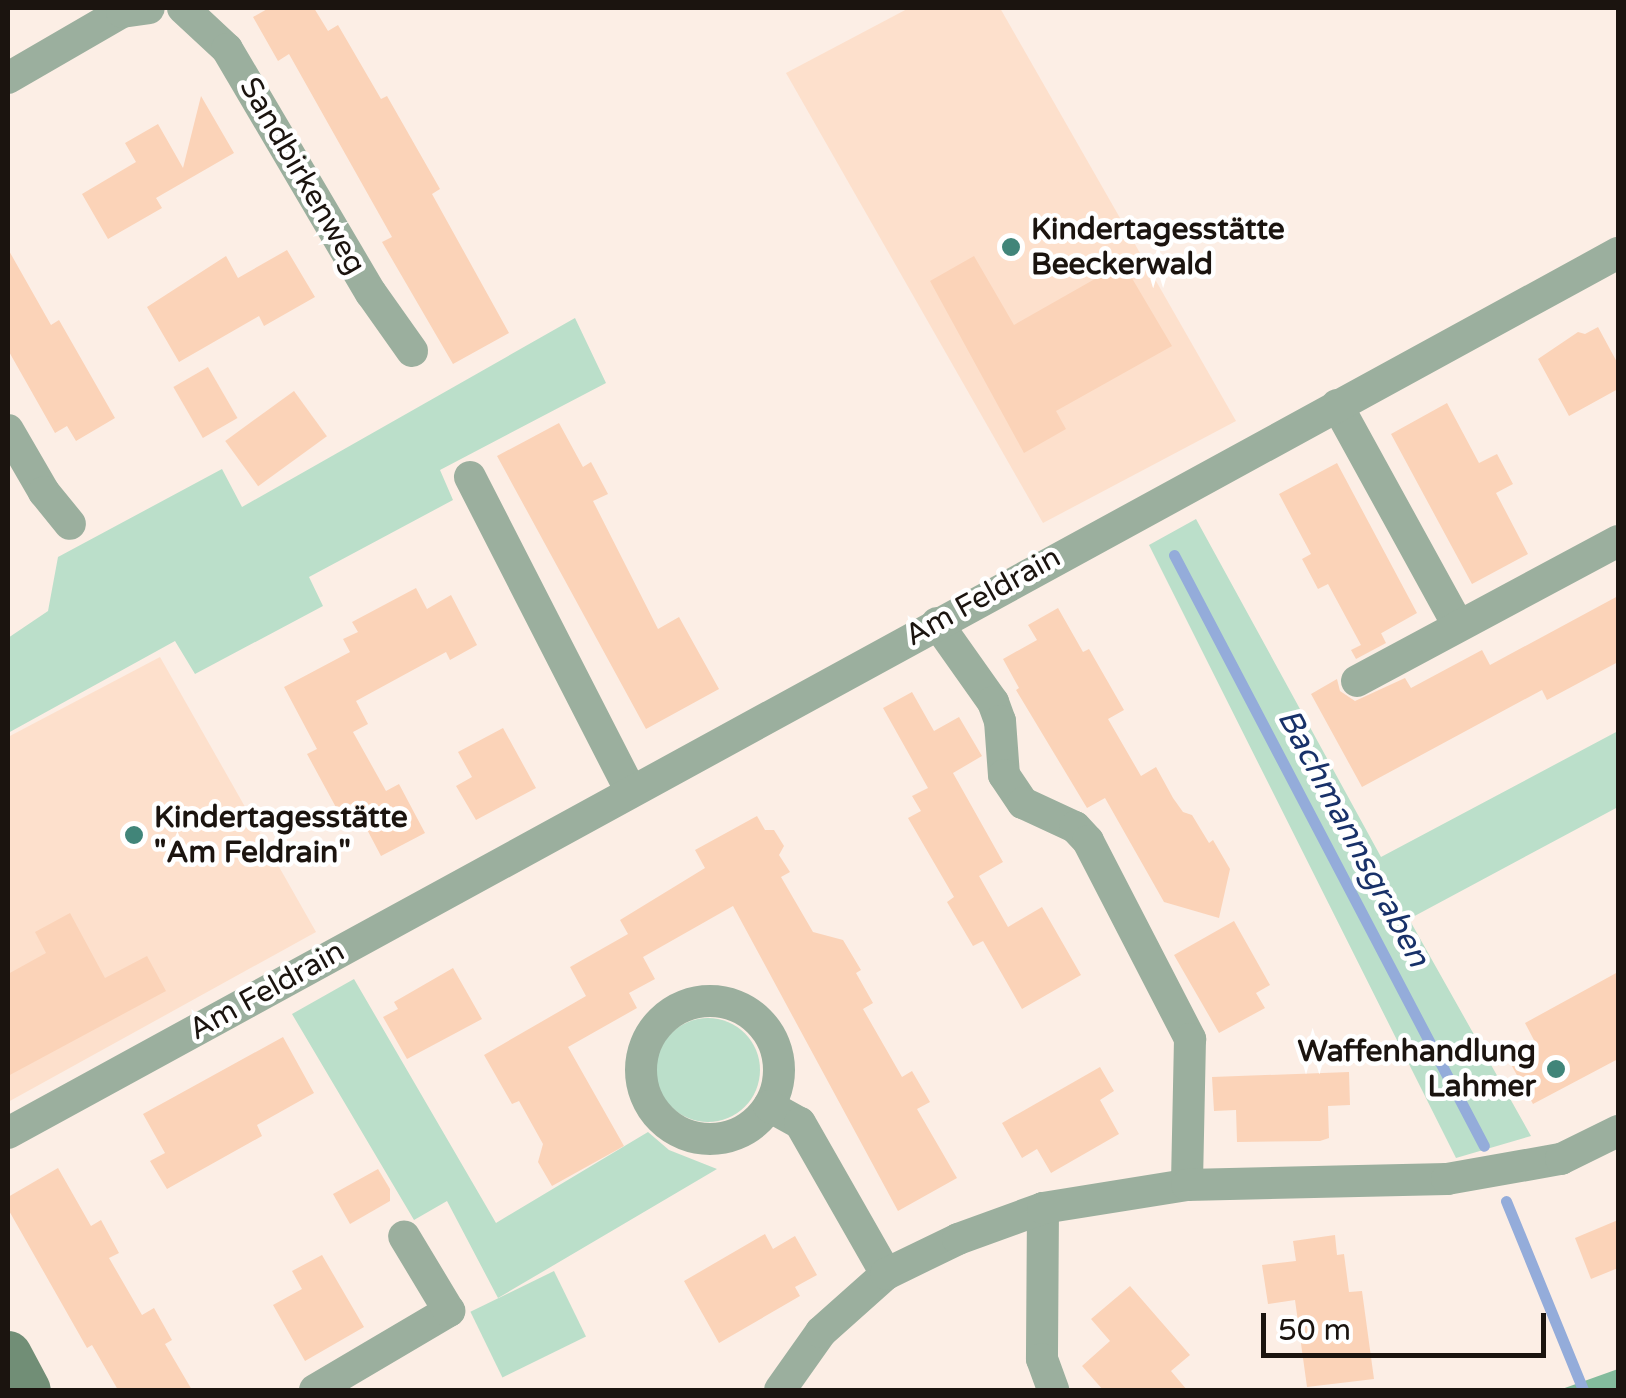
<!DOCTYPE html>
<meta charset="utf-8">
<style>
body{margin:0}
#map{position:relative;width:1626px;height:1398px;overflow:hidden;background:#fceee5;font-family:"Varela Round",sans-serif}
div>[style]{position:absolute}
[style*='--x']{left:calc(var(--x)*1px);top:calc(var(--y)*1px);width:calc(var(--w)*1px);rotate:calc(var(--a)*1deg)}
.built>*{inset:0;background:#fde0cc}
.green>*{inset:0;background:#bbdfca;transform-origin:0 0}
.round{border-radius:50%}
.forest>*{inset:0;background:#84bb9c}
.stream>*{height:11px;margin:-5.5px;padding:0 5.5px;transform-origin:5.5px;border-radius:5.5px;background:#94acda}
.building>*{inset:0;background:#fbd3b8;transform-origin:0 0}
.street>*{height:32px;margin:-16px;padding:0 16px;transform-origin:16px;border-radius:16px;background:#9baf9e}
.street>.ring{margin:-16px;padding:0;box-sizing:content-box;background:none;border:32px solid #9baf9e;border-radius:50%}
.secondary>*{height:48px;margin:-24px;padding:0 24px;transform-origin:24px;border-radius:24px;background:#718e76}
.dots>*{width:28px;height:28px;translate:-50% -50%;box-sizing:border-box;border:5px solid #fff;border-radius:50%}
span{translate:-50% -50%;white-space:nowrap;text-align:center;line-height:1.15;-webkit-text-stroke:9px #fff;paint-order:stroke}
.street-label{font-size:30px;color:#1b140f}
.poi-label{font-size:30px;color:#1b140f;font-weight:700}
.left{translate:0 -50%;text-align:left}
.right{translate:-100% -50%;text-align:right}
.water-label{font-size:32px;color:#183169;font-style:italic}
.frame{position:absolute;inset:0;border:10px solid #1b140f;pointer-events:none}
.scale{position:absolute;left:1261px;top:1313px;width:285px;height:45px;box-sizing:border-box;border:5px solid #1b140f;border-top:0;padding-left:12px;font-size:30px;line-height:35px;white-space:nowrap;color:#1b140f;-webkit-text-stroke:8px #fff;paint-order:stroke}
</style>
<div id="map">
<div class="built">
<i style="clip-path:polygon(909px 8px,1000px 8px,1236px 421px,1043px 523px,786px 73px)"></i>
<i style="clip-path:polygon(160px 657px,316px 932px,8px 1102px,8px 737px)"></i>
</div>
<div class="green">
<i style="clip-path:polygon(575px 318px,606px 383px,440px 470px,453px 500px,309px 577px,323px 606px,195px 674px,175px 641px,8px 733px,8px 638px,48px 611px,58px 557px,222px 469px,242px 507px)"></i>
<i style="clip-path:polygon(1196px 519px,1381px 857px,1618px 731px,1618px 807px,1409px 919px,1531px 1136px,1456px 1158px,1149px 545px)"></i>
<i style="clip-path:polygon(354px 979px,496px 1223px,648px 1132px,669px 1150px,717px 1169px,498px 1298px,447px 1201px,414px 1220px,292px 1014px)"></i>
<i class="round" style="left:656px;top:1018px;width:104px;height:104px"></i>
<i style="left:554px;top:1271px;width:73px;height:93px;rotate:64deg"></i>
</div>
<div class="forest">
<i style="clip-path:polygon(1618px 1369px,1618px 1390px,1562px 1389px)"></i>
</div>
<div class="stream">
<i style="--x:1174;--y:555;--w:667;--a:62.32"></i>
<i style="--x:1506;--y:1201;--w:204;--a:67.8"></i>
</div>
<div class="building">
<i style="clip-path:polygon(269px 8px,314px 8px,328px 31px,338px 25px,381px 99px,387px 96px,440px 189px,432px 194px,509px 333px,453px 364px,382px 242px,392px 237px,289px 54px,278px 61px,253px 17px)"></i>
<i style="clip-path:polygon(201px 96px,234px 153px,156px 198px,162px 208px,108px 239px,82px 194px,136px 162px,125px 143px,158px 124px,183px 168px)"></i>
<i style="clip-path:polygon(8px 249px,51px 325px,59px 320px,115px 418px,76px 441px,67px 426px,55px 433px,8px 350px)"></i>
<i style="clip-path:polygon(287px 250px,315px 297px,264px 326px,259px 316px,179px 362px,147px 307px,226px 256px,238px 278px)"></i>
<i style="clip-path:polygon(974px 256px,1014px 325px,1123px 263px,1172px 346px,1056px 411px,1066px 429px,1024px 453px,930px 281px)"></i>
<i style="clip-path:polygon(1598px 327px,1618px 364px,1618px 389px,1569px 416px,1538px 359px,1578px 332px,1585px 334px)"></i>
<i style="left:208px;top:367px;width:59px;height:40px;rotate:60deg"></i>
<i style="left:294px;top:391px;width:56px;height:85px;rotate:54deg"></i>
<i style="clip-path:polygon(1447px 403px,1479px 463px,1497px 454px,1513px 484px,1496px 493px,1528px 554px,1472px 584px,1391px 434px)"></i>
<i style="clip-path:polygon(559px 423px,583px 467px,591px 462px,608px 494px,593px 501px,658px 629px,679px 617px,719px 689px,646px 729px,497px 456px)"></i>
<i style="clip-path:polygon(1337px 463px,1417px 613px,1371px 639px,1381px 633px,1386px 643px,1356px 659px,1351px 650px,1361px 645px,1328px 584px,1318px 589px,1302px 559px,1311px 554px,1279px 494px)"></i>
<i style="clip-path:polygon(416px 588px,427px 609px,451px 595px,477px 645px,450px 660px,446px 652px,356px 701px,368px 724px,353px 732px,386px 791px,399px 784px,425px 833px,381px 856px,353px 803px,338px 811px,307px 754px,317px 749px,284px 687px,350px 652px,343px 639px,358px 632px,352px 622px)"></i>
<i style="clip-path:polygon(1618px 596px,1618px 662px,1547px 700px,1542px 690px,1362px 787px,1311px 694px,1337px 679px,1340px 691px,1355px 701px,1405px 678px,1411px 688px,1482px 650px,1490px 665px)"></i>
<i style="clip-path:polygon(1058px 608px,1083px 652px,1089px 649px,1124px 710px,1108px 719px,1141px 776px,1156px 767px,1173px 798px,1183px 812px,1192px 815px,1209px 843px,1213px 840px,1230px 869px,1219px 918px,1164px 902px,1105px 798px,1087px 808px,1016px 690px,1019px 688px,1003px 659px,1037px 640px,1028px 625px)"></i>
<i style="clip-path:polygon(912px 692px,934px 731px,959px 717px,982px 756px,953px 773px,1003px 862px,979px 876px,1008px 927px,1042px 907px,1081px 975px,1022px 1009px,983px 941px,987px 939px,973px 946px,947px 902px,954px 897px,908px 818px,921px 811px,912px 796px,928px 788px,883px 708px)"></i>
<i style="clip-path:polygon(503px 728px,536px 788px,476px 820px,456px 786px,472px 777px,458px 752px)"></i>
<i style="clip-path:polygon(757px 816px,765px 830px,774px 830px,784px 846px,779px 855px,790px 872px,781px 877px,813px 932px,843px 940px,861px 970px,856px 973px,873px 1003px,863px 1009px,902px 1077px,912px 1071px,930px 1102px,917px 1109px,957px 1178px,898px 1211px,733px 906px,643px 957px,655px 979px,629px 993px,637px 1008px,568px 1047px,624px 1146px,552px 1186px,538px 1162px,543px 1144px,519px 1101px,512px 1104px,484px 1055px,586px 996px,570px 967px,628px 934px,620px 920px,705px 868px,695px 850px)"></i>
<i style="clip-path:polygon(70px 913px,105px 978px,147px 956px,166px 991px,8px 1076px,8px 974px,46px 953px,35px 932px)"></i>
<i style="clip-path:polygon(1234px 921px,1270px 985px,1256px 993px,1265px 1008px,1219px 1033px,1174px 955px)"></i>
<i style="clip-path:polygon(453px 968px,482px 1019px,407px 1059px,383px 1017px,398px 1009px,394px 1002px)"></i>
<i style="clip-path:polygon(1618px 972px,1618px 1059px,1533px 1104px,1508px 1059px,1536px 1044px,1525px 1023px)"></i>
<i style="clip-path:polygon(283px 1037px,314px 1093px,257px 1125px,262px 1136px,167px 1189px,150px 1161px,165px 1153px,143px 1114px)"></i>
<i style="clip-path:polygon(1100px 1067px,1114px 1091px,1100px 1100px,1119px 1134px,1051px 1173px,1037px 1149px,1022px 1158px,1002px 1123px)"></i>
<i style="clip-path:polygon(1349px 1072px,1350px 1105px,1328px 1106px,1329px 1138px,1320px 1141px,1237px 1142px,1236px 1110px,1214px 1111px,1212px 1077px)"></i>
<i style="clip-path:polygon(58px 1168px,91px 1226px,101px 1220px,119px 1253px,109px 1258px,142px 1315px,154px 1308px,172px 1340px,165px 1344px,192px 1390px,118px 1390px,92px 1345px,87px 1348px,8px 1209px,8px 1197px)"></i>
<i style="clip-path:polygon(378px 1169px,390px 1189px,390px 1201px,350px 1224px,333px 1194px)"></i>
<i style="clip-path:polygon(1618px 1220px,1618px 1268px,1591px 1279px,1575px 1238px)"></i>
<i style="clip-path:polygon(765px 1234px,773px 1249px,795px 1236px,817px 1275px,795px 1287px,800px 1296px,719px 1343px,684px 1281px)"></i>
<i style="clip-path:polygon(1335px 1235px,1337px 1255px,1344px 1254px,1349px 1292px,1362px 1291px,1374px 1379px,1307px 1387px,1295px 1300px,1268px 1304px,1262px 1265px,1296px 1261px,1293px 1241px)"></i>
<i style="clip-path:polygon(322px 1255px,364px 1327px,305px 1361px,273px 1305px,302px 1289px,292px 1271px)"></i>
<i style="clip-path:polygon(1130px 1286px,1190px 1355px,1171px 1371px,1187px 1390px,1103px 1390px,1082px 1366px,1110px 1341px,1091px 1319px)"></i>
</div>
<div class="street">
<i style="--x:183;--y:8;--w:60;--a:43"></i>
<i style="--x:227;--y:49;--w:283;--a:59.5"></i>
<i style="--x:371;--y:293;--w:71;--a:54.7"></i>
<i style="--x:8;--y:78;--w:132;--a:-30.1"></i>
<i style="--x:122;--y:12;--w:27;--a:-8"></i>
<i style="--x:1337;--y:405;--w:251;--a:61.2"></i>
<i style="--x:8;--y:430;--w:72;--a:59.9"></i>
<i style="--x:44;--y:492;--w:41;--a:50.9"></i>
<i style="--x:470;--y:477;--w:353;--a:62.9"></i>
<i style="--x:937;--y:623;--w:97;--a:54.7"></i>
<i style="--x:993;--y:702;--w:20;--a:70"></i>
<i style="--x:1000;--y:721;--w:54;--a:85.8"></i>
<i style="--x:1004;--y:775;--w:34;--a:56"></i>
<i style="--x:1023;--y:803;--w:57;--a:24.8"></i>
<i style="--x:1075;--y:827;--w:19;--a:47"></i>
<i style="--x:1088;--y:841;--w:223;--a:62.7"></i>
<i style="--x:1190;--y:1039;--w:146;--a:91.2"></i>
<i style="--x:1357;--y:681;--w:296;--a:-28.2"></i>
<i class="ring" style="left:641px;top:1001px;width:106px;height:106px"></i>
<i style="--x:769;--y:1106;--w:35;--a:29"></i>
<i style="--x:800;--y:1123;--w:174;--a:60.3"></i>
<i style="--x:8;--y:1133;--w:1835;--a:-28.66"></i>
<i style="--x:1043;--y:1208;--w:151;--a:90.4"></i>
<i style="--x:1042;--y:1359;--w:33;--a:70"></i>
<i style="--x:315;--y:1390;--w:156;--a:-30.5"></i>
<i style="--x:449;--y:1311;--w:87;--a:-121"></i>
<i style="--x:780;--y:1390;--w:71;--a:-54.7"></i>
<i style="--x:821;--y:1332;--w:87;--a:-41.7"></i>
<i style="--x:886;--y:1274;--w:80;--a:-25.9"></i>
<i style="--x:958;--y:1239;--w:90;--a:-20"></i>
<i style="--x:1043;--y:1208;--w:146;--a:-9.1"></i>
<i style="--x:1187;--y:1185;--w:260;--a:-1.3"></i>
<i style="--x:1447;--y:1179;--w:116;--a:-10"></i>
<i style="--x:1561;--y:1159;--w:64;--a:-26.2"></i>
</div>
<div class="secondary">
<i style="--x:8;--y:1355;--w:40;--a:62"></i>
</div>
<div class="dots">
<i style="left:1011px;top:247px;background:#418579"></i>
<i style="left:134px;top:835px;background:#418579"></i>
<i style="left:1556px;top:1069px;background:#418579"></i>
</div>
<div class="street-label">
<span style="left:302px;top:176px;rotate:60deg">Sandbirkenweg</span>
<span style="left:983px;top:597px;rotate:-29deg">Am Feldrain</span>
<span style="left:267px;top:991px;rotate:-29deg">Am Feldrain</span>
</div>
<div class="poi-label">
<span class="left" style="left:1031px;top:247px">Kindertagesstätte<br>Beeckerwald</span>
<span class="left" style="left:154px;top:835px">Kindertagesstätte<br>"Am Feldrain"</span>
<span class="right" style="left:1536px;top:1069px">Waffenhandlung<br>Lahmer</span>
</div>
<div class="water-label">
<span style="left:1353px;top:838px;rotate:62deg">Bachmannsgraben</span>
</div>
<div class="frame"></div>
<div class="scale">50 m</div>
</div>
